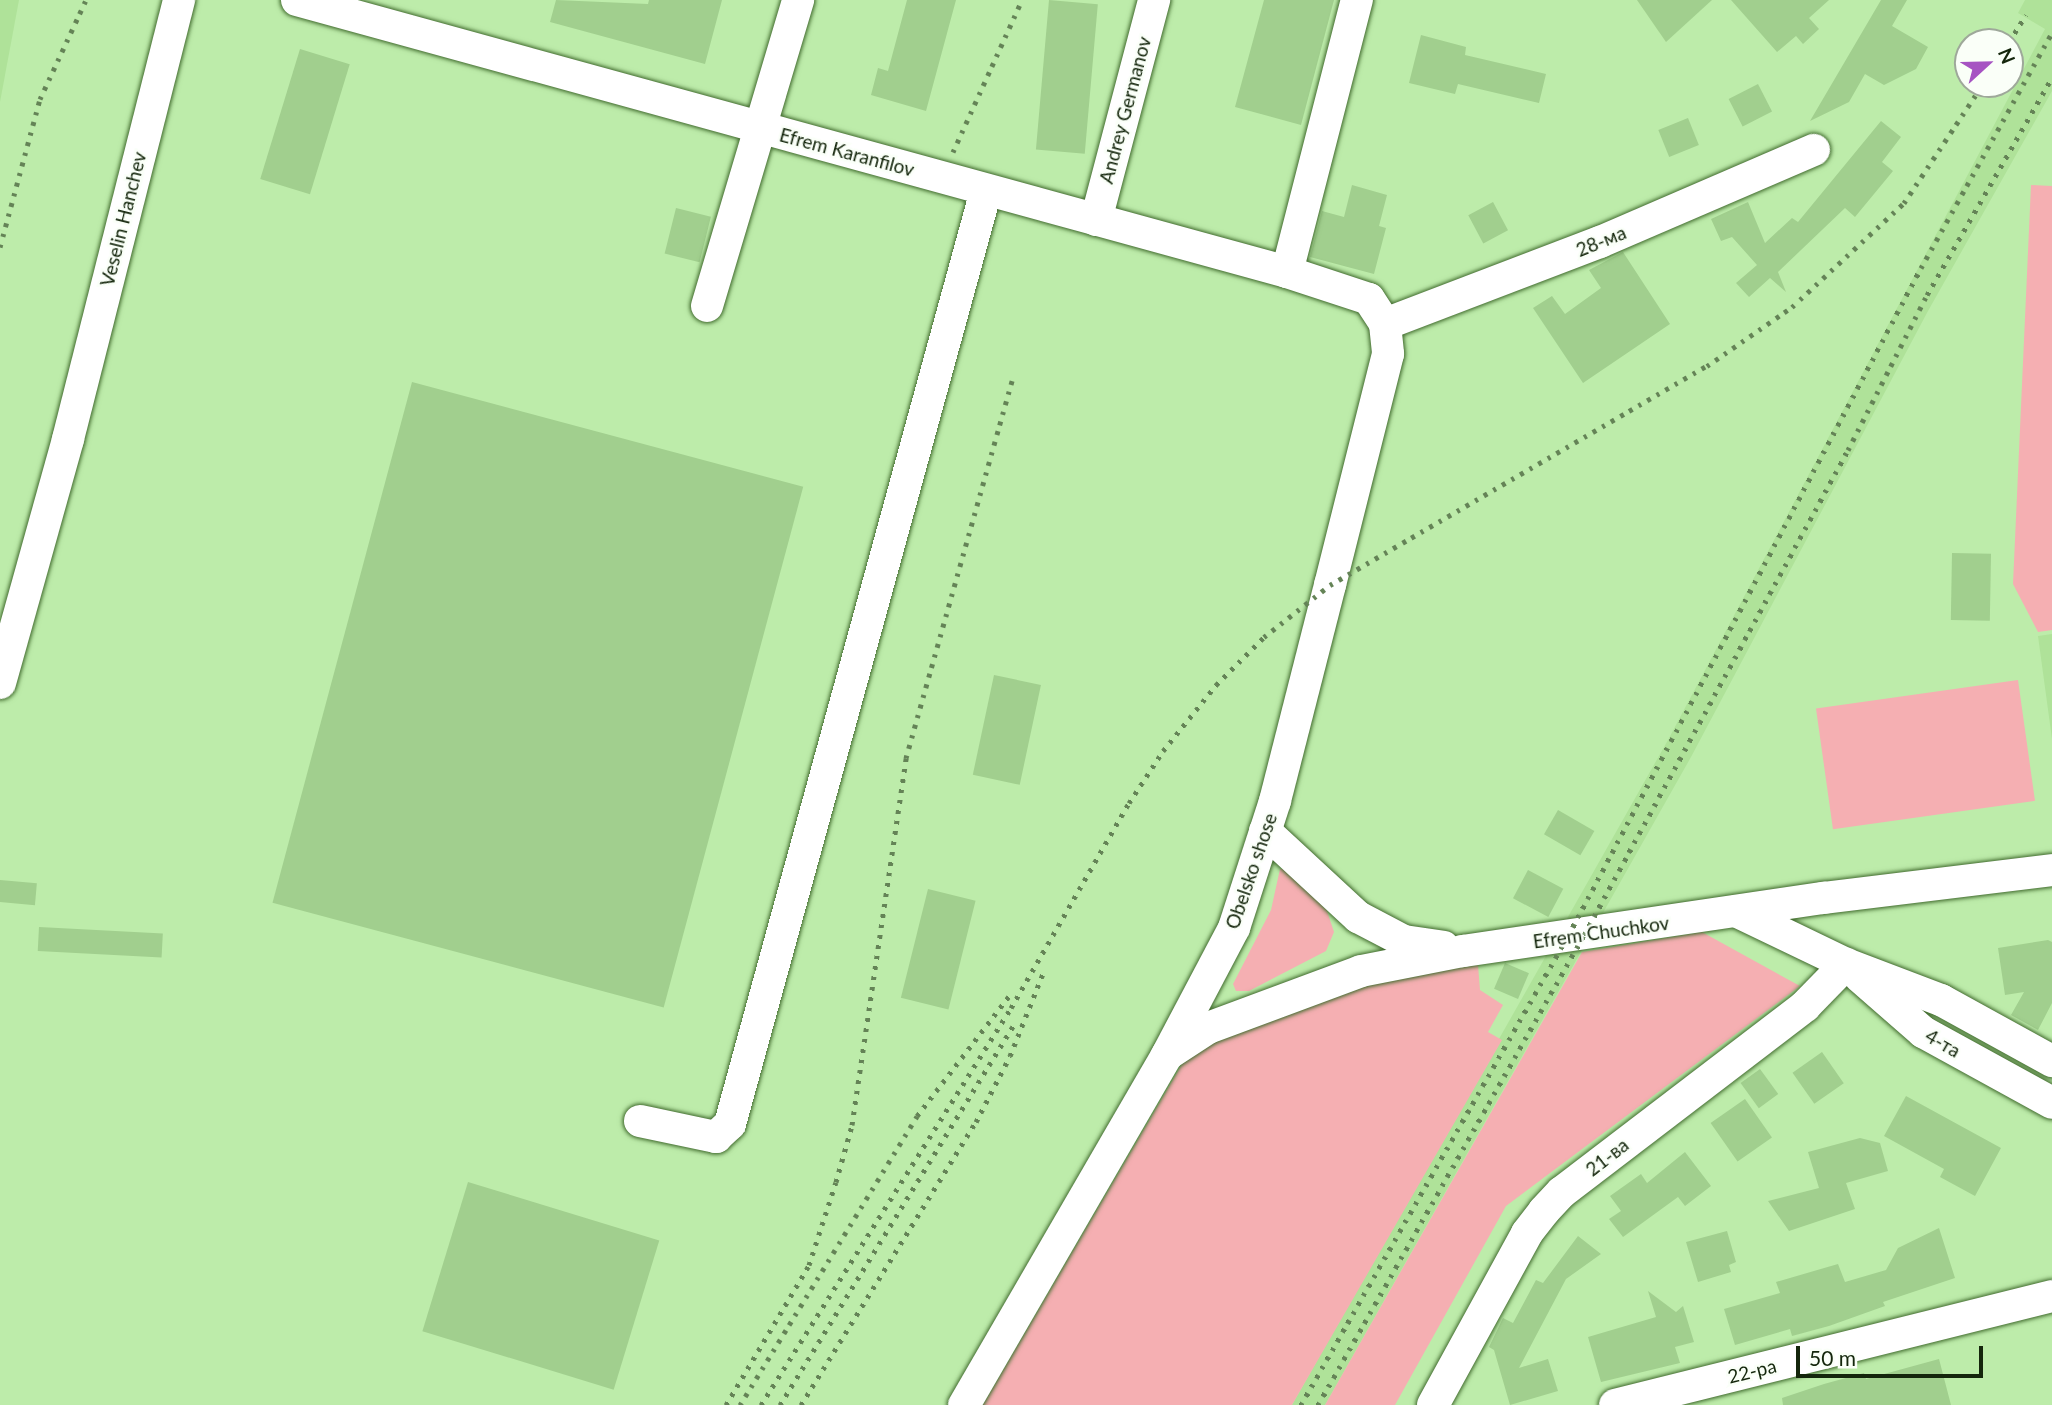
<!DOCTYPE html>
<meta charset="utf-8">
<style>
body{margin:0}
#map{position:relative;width:2052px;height:1405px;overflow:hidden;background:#bdecaa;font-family:Lato,sans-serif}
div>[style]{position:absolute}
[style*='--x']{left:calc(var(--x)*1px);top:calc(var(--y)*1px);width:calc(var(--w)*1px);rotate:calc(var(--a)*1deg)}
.built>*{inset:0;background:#afe299}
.green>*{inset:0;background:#f5afb2;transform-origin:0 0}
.building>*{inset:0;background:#a1cf8e;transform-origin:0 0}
.roads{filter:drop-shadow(0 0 2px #416b2e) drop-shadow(0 0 2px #416b2e)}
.minor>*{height:32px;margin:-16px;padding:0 16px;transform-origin:16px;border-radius:16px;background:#fff}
.rail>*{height:5px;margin-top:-2.5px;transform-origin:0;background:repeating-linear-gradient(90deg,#648356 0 3.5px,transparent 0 10.5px)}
span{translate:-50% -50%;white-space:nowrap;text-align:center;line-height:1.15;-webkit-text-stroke:5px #fafff8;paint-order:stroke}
.street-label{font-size:19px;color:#14260c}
.north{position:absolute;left:1954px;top:28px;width:70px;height:70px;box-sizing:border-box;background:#fafff8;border:2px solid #9ea89a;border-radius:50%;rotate:68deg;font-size:19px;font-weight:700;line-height:28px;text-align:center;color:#14260c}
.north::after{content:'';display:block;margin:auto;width:24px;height:32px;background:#a653c2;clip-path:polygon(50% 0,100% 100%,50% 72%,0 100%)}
.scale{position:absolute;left:1796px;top:1346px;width:187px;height:32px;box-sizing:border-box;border:4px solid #14260c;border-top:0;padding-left:9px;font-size:21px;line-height:24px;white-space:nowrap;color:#14260c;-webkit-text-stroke:5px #fafff8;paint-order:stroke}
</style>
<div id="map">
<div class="built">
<i style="clip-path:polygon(0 0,19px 0,0 102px)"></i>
<i style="clip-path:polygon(2025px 0,2052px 0,2052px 91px,1928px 311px,1691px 757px,1325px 1405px,1292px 1405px,1668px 740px,2045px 29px,2018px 13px)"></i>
<i style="clip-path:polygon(2052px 634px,2052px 739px,2038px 636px)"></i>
</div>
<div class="green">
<i style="clip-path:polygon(2031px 185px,2052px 186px,2052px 630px,2038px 632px,2013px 584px)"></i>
<i style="left:2018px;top:680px;width:122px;height:204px;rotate:82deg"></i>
<i style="clip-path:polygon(1280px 869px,1290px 869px,1327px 911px,1334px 932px,1326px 951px,1249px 991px,1236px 991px,1233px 984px,1271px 910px)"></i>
<i style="clip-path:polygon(1702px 932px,1800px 986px,1506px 1206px,1395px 1405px,1325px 1405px,1582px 952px)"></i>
<i style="clip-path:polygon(1478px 965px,1480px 990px,1503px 1005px,1488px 1032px,1502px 1040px,1292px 1405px,983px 1405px,1182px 1064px,1223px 1034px,1391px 975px)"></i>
</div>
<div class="building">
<i style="clip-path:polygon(556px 0,648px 4px,649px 0,722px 0,705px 64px,550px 22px)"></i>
<i style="clip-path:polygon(907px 0,956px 0,926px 111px,871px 95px,878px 68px,888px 71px)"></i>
<i style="left:1049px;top:0;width:49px;height:150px;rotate:5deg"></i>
<i style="clip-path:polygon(1264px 0,1334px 0,1301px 125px,1235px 107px)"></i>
<i style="clip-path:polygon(1637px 0,1712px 0,1666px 42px)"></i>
<i style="clip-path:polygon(1731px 0,1829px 0,1809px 18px,1819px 29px,1803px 44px,1796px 36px,1777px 52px)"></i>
<i style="clip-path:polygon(1881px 0,1907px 0,1892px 26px,1928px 47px,1916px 69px,1884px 85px,1865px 74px,1849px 102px,1810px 121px)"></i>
<i style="clip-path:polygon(1421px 35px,1466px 47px,1465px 55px,1546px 74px,1539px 103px,1458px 84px,1455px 94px,1409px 83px)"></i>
<i style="left:300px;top:49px;width:52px;height:136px;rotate:17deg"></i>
<i style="left:1758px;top:84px;width:31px;height:33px;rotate:63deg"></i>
<i style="left:1688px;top:118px;width:29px;height:32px;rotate:68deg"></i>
<i style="clip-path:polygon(1881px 121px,1901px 137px,1882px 162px,1893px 171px,1855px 217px,1845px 208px,1778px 272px,1786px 292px,1770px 278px,1749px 297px,1736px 283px,1757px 265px,1732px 237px,1721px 241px,1711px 219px,1748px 202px,1765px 243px,1792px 218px,1798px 222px)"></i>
<i style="clip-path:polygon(1352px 185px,1387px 195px,1379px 226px,1386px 228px,1374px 274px,1310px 257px,1322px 211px,1344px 217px)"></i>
<i style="left:1493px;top:202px;width:32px;height:28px;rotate:62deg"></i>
<i style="left:676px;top:208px;width:36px;height:47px;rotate:14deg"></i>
<i style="clip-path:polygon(1623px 252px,1670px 324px,1583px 383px,1533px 308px,1552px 296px,1565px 314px,1601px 288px,1589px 270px)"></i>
<i style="left:412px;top:382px;width:405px;height:539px;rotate:15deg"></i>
<i style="left:1952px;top:553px;width:39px;height:67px;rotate:1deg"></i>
<i style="left:994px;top:675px;width:48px;height:102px;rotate:12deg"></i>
<i style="left:1558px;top:810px;width:42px;height:28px;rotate:30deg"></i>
<i style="left:1528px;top:870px;width:40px;height:32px;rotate:28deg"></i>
<i style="left:0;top:880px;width:37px;height:22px;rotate:5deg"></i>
<i style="left:928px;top:889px;width:49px;height:112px;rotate:14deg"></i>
<i style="left:39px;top:927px;width:124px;height:24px;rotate:3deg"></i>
<i style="clip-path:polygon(2048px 940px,2052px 942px,2052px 1003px,2038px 1030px,2011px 1015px,2024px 992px,2005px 995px,1998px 948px)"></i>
<i style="left:1505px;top:963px;width:26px;height:28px;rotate:23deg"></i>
<i style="left:1822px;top:1052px;width:38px;height:36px;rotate:55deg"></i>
<i style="left:1760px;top:1069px;width:31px;height:24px;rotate:54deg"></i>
<i style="clip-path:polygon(1906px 1096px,2001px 1148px,1975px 1196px,1940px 1177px,1944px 1169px,1884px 1136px)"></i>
<i style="left:1745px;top:1099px;width:47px;height:42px;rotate:55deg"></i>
<i style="clip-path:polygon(1860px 1138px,1880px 1143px,1888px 1171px,1846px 1183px,1855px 1209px,1789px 1231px,1768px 1201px,1819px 1188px,1808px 1152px)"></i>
<i style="clip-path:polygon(1685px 1152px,1711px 1186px,1685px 1206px,1678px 1197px,1623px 1237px,1609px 1219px,1621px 1211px,1610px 1196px,1641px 1174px,1647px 1183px)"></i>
<i style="left:468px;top:1182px;width:200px;height:156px;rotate:17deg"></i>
<i style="clip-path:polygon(1939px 1228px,1955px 1278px,1883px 1302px,1885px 1306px,1829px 1326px,1792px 1336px,1790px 1329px,1735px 1345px,1724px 1309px,1780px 1293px,1776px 1282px,1838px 1264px,1845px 1282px,1886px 1270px,1898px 1248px)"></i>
<i style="clip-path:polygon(1727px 1231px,1736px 1262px,1729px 1265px,1731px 1272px,1698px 1282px,1686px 1242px)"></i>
<i style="clip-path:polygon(1578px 1236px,1601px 1254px,1566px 1279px,1519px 1368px,1548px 1359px,1558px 1391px,1510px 1405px,1494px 1350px,1489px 1347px,1503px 1318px,1513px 1323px,1536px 1280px,1543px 1283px)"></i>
<i style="clip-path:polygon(1648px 1291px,1676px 1312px,1683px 1306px,1694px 1342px,1675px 1347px,1680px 1363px,1601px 1382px,1588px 1337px,1656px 1317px)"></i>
<i style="clip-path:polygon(1939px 1359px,1951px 1405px,1783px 1405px,1782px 1398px,1824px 1384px,1864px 1373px,1866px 1379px)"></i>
</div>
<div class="roads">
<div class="minor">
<i style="--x:297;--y:0;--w:1027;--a:15.36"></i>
<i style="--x:1287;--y:272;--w:86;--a:18.2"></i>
<i style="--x:1369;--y:299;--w:30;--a:57"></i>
<i style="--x:1385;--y:324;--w:30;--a:84"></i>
<i style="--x:1388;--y:354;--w:238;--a:104.1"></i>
<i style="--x:1330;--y:585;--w:223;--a:104.3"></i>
<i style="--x:1275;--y:801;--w:133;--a:107.9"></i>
<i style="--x:1234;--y:928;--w:144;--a:117.8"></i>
<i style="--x:1167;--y:1055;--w:405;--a:120.1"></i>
<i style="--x:1096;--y:220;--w:228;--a:-75.2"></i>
<i style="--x:1287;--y:272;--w:281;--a:-75.6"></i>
<i style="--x:707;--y:306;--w:319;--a:-73.4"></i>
<i style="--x:1385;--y:324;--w:230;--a:-20.9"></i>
<i style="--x:1600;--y:242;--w:233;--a:-23.3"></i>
<i style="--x:0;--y:683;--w:253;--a:-74.4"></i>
<i style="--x:68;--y:439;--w:453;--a:-75.8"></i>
<i style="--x:1265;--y:831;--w:127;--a:42.8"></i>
<i style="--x:1358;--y:917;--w:52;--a:27.6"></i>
<i style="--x:1404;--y:941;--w:40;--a:8.5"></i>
<i style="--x:1736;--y:911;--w:122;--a:25.7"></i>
<i style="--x:1846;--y:964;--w:102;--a:20.8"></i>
<i style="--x:1941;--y:1000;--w:127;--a:28.8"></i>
<i style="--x:1860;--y:977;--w:84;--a:41.1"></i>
<i style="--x:1923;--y:1032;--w:147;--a:28.8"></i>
<i style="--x:1168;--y:1054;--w:48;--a:-33"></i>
<i style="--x:1208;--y:1028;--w:163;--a:-20.4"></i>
<i style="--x:1361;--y:971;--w:104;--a:-11.1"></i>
<i style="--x:1463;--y:951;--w:365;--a:-8.4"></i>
<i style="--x:1824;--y:898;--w:230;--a:-7"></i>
<i style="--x:640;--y:1121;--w:78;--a:11.9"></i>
<i style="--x:716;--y:1137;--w:19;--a:-43"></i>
<i style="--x:730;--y:1124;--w:967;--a:-74.66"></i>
<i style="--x:1433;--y:1405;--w:196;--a:-61.3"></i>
<i style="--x:1527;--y:1233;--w:28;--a:-52"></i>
<i style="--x:1544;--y:1211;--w:26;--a:-47"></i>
<i style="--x:1562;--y:1192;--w:306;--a:-37.4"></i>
<i style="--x:1805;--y:1006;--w:59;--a:-45.7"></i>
<i style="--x:1615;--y:1405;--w:450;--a:-14"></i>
</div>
</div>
<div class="rail">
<i style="--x:2009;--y:42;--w:32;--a:-58"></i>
<i style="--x:953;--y:152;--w:167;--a:-65.6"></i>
<i style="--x:0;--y:247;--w:153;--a:-74.9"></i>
<i style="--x:40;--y:99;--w:109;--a:-65.1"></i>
<i style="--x:726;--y:1405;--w:163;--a:-59.3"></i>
<i style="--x:809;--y:1265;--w:87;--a:-72"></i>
<i style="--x:836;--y:1182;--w:59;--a:-74.3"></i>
<i style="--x:852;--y:1125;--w:371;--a:-81.6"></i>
<i style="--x:906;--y:758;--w:398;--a:-74.3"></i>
<i style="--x:740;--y:1405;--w:339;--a:-58.5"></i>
<i style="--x:917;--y:1116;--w:156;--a:-52.5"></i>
<i style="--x:761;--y:1405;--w:469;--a:-57.8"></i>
<i style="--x:1011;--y:1008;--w:237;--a:-60.1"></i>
<i style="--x:1129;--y:803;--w:62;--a:-56.8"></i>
<i style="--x:1163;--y:751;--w:85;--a:-51.2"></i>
<i style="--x:1216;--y:685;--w:68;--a:-45"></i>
<i style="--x:1264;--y:637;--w:84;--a:-38.2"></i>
<i style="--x:1330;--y:585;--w:436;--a:-30.2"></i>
<i style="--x:1707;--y:366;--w:103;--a:-34.8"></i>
<i style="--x:1792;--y:307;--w:153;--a:-42.9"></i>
<i style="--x:1904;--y:203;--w:143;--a:-56.4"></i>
<i style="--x:780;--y:1405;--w:446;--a:-58.4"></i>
<i style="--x:801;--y:1405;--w:333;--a:-58.3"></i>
<i style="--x:976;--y:1122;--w:74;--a:-62.7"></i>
<i style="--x:1010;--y:1056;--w:92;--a:-68.2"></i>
<i style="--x:1301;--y:1405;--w:540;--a:-60.35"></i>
<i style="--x:1568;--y:936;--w:756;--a:-62.15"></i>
<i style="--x:1921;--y:268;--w:269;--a:-60.9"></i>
<i style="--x:1318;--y:1405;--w:540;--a:-60.49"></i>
<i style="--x:1584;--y:935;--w:552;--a:-61.44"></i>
<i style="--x:1848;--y:450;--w:174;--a:-63"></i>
<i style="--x:1927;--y:295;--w:250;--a:-60.1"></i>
</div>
<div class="street-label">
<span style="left:1125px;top:110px;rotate:-75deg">Andrey Germanov</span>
<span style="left:847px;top:152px;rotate:15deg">Efrem Karanfilov</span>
<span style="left:123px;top:219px;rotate:-76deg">Veselin Hanchev</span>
<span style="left:1601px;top:241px;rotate:-22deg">28-ма</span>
<span style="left:1251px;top:871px;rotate:-71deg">Obelsko shose</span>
<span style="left:1601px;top:932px;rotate:-8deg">Efrem Chuchkov</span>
<span style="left:1943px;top:1043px;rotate:30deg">4-та</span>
<span style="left:1607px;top:1157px;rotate:-38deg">21-ва</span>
<span style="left:1752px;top:1371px;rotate:-14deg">22-ра</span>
</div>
<div class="north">N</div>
<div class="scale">50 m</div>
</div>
